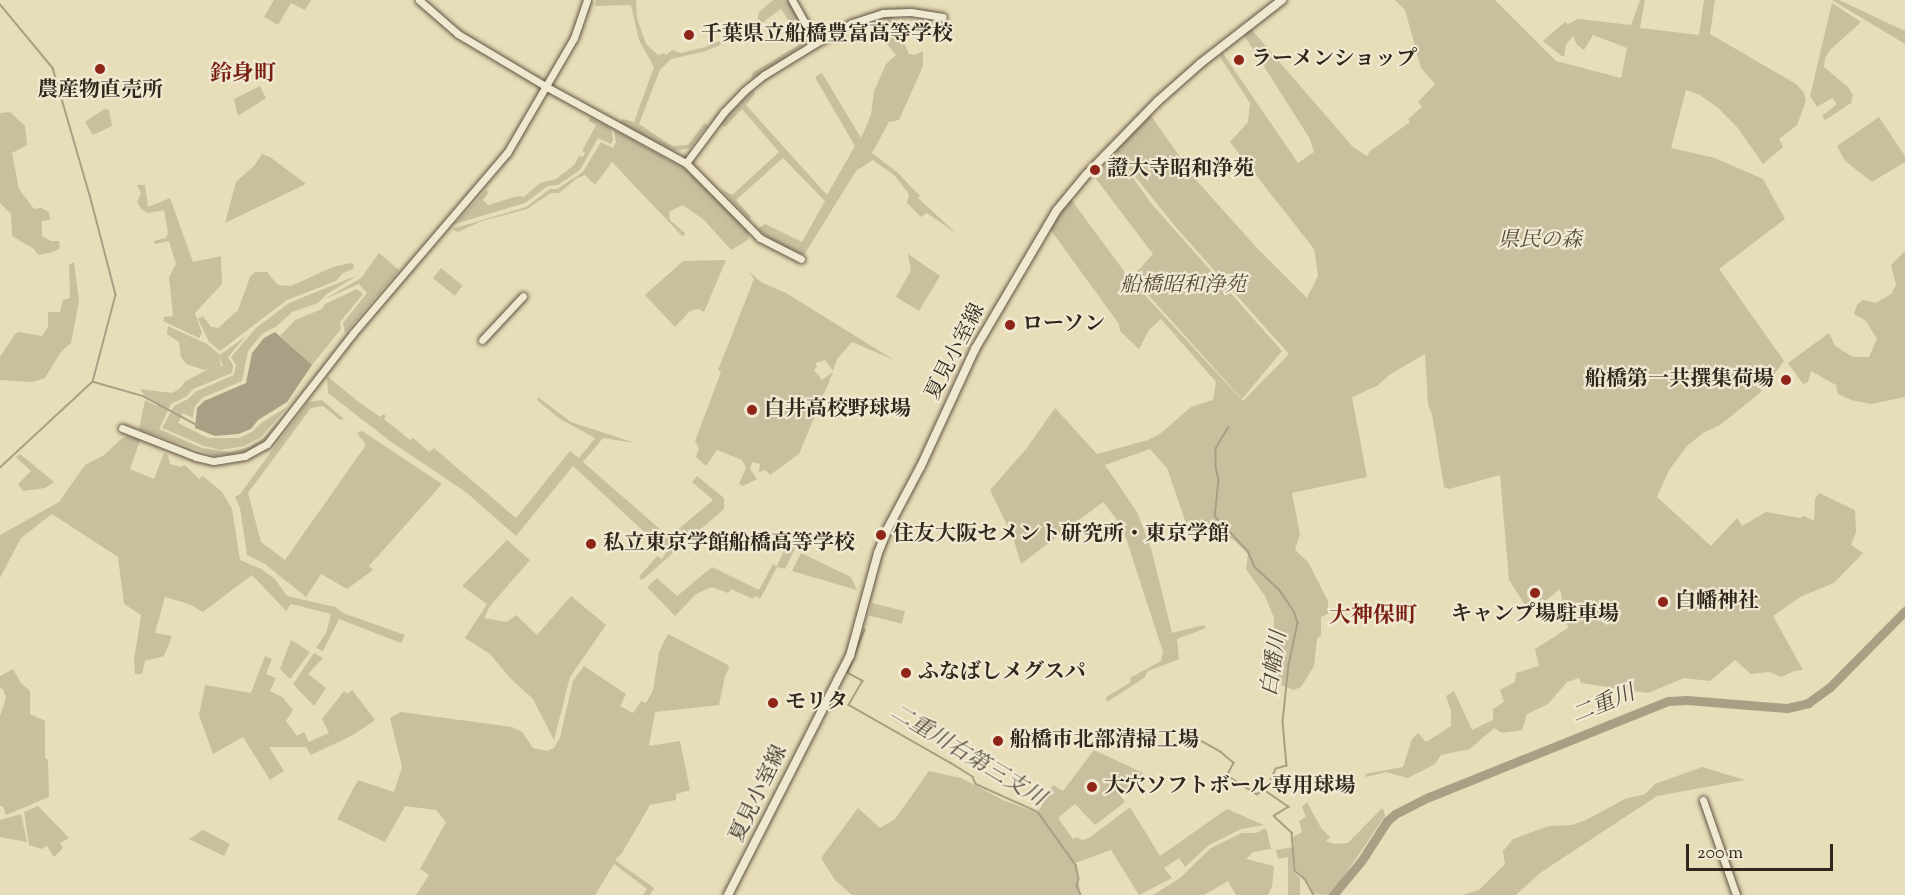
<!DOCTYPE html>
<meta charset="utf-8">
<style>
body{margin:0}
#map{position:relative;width:1905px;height:895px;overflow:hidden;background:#e8ddb9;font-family:"Sorts Mill Goudy","Noto Serif JP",serif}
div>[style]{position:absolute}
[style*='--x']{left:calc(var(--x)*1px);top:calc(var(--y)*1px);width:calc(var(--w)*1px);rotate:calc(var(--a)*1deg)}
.green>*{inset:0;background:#c9be9e;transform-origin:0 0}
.water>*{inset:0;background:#aa9f84}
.stream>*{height:1.5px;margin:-0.75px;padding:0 0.75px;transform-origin:0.75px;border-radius:0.75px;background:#aa9f84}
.river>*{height:9px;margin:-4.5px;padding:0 4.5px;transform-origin:4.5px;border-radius:4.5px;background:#aa9f84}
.roads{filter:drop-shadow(0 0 2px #605443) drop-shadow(0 0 2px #605443)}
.tertiary>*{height:7px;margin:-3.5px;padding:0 3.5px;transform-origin:3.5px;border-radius:3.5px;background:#f0e9d2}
.secondary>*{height:8px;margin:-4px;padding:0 4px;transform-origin:4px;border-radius:4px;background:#f0e9d2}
.dots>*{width:16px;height:16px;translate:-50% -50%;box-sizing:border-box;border:3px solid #f0e9d2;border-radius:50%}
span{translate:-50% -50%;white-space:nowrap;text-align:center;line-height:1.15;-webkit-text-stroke:4.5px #f0e9d2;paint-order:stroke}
.poi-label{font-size:21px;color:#32271c;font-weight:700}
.left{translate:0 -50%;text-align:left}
.right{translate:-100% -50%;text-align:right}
.park-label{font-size:21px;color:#584d3c;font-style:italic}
.street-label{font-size:21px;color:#32271c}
.neighbourhood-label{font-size:22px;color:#7a1f14;font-weight:700}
.water-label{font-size:22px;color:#564b3b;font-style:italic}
.scale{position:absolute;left:1686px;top:844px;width:147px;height:27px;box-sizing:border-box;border:3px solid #32271c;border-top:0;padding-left:8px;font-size:18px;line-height:21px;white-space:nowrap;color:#32271c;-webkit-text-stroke:4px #f0e9d2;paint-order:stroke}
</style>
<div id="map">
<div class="green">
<i style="clip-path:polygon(274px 0,311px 0,305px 10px,291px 3px,278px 25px,264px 17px)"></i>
<i style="clip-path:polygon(596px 0,636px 0,637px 18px,646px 44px,658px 55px,664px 53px,666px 55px,672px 50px,681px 53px,705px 47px,756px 26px,759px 12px,773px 0,789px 0,808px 37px,806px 44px,751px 79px,753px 72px,797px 46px,799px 41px,797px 35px,781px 9px,767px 19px,757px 29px,706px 51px,671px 59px,660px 70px,639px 124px,672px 146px,688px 145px,704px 123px,708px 125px,690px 148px,674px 151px,619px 122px,623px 119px,634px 122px,654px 67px,639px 40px,631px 5px,595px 6px)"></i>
<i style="clip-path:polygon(1395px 0,1495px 0,1556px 61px,1621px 78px,1627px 48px,1593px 35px,1584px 50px,1577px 45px,1573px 36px,1566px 45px,1564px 56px,1562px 56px,1543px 41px,1565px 22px,1568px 24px,1578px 19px,1631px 25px,1640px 0,1645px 0,1640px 28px,1699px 35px,1704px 0,1715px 0,1710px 34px,1796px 84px,1804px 93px,1806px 101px,1797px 125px,1779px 139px,1783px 147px,1763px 164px,1737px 127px,1717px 107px,1700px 95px,1686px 90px,1671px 148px,1715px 158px,1763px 179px,1785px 219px,1719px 269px,1784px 361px,1760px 393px,1720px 425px,1703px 433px,1687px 446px,1669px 470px,1657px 497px,1711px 546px,1737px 518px,1742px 526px,1766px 512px,1800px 518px,1804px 516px,1814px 521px,1815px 499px,1819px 493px,1855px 510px,1856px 532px,1851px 545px,1863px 553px,1834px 583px,1802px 596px,1773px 616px,1803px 670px,1794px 671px,1781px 677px,1769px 672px,1751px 674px,1735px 660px,1710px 681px,1684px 678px,1648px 693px,1581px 683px,1579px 678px,1567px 682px,1548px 704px,1527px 714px,1522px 730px,1502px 733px,1494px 728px,1470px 749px,1441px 755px,1435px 764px,1408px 778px,1386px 772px,1366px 777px,1365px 774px,1403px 767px,1412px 739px,1418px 733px,1426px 742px,1451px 726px,1451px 711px,1446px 696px,1454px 691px,1472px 730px,1493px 720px,1493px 709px,1504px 702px,1500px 690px,1515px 682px,1516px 673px,1539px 666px,1535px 649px,1568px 628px,1560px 589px,1530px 613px,1509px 580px,1500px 475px,1449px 489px,1444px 487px,1432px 414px,1428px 405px,1425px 354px,1389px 375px,1377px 386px,1352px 397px,1367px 477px,1292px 493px,1300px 534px,1295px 550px,1308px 562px,1328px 601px,1328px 614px,1321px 617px,1321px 635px,1317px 639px,1314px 666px,1301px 687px,1294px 690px,1271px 681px,1274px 665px,1274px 618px,1265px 596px,1246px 569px,1248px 554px,1234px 540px,1218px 533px,1204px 534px,1197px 541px,1189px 532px,1167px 468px,1150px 449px,1105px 465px,1137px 512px,1151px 548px,1172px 633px,1204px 625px,1206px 628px,1177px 639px,1179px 659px,1148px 671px,1144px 678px,1107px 702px,1106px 697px,1131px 682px,1130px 678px,1161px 661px,1163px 652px,1122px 526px,1103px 502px,1021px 564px,1013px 537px,990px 490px,1026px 449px,1055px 408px,1097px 454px,1148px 440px,1161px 433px,1191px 407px,1213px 400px,1216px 382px,1161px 319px,1149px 330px,1139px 349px,1120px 331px,1119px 324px,1050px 229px,1066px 203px,1070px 198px,1129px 278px,1243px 401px,1289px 354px,1174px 225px,1114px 150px,1149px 113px,1197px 181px,1256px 247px,1307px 298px,1318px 276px,1314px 249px,1230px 142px,1248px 122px,1250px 103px,1220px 57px,1222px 52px,1298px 163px,1314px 152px,1310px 139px,1244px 35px,1251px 29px,1353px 147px,1367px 156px,1370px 151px,1410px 122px,1408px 119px,1422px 107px,1418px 102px,1435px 84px,1421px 68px,1405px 10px)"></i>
<i style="clip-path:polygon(1832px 0,1839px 0,1905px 31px,1905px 44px)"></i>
<i style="clip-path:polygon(1832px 3px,1861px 22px,1830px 50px,1825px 58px,1824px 67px,1848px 87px,1853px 95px,1851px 103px,1825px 120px,1822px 116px,1837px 104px,1832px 98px,1817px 107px,1810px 96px)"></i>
<i style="clip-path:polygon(892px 16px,909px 54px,915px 55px,923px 51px,923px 66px,899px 120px,889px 122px,872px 153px,897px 172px,920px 196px,918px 198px,957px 234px,927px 213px,921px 217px,907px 203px,909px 194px,895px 176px,873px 160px,856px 171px,804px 255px,771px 240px,758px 229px,765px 224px,802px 242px,825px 201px,783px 158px,736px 200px,751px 217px,749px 219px,721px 189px,732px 195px,779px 152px,742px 109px,725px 127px,720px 124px,753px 90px,755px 94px,746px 105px,827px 195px,855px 146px,816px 79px,816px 76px,822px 73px,861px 138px,871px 115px,874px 91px,886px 64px,896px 55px,868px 21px)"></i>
<i style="clip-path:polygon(260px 86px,266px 98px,238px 116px,234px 99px)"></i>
<i style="clip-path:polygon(104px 109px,109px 110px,112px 126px,93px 135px,85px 122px)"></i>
<i style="clip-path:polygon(10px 112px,25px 126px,27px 145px,12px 153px,19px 189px,34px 209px,41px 208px,49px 212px,50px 220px,42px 221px,42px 236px,51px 241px,59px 241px,60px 248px,53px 252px,38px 255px,34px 249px,12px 236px,11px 214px,0 203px,0 113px)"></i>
<i style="clip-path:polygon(1879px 117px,1905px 156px,1905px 162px,1872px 182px,1845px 161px,1837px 146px)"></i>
<i style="clip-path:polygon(590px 118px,611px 128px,613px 140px,611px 144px,598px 138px,580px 170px,558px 185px,548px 186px,525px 203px,455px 224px,486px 190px,489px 192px,483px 200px,488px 205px,518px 196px,524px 197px,540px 183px,556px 179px,574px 165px,579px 156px,583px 157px,585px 152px,582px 151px,596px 125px,589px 121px)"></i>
<i style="clip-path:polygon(614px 130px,683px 168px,706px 188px,749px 232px,748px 240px,731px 250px,704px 220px,683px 205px,669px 212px,670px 220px,685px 233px,683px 237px,612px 162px,595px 185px,585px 175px,576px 179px,559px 193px,551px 193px,527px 209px,482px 221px,458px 232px,452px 229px,526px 207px,550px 189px,557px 189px,583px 172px,601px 142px,613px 148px,616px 142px)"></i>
<i style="clip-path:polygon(262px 154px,270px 157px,306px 184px,225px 223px,236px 182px,254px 166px)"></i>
<i style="clip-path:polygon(1117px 155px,1150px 202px,1282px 351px,1242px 399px,1132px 277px,1153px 254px,1093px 175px)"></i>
<i style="clip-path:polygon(137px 185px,145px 185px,148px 207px,170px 198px,193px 262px,221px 256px,222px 284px,195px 313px,202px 333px,199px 338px,163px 321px,164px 317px,173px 316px,169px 277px,176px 264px,169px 241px,155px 244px,154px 241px,166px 238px,168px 233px,164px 210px,148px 213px,141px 209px,137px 202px,141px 193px)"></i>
<i style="clip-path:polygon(1905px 251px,1905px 397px,1871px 404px,1851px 400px,1838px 394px,1836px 385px,1811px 371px,1808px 382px,1803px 384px,1788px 363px,1829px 333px,1835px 346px,1853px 357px,1869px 357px,1877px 339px,1866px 321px,1854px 314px,1857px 305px,1863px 300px,1876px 303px,1891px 294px,1896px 285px,1891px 265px)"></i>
<i style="clip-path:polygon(379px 253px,399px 270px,345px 333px,343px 323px,367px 293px,359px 284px,325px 299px,361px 278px)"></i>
<i style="clip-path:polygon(908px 254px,940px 276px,919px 311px,896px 297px,911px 270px)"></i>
<i style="clip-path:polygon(726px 260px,704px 312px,698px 309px,690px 311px,675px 327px,645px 295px,683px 261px)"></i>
<i style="clip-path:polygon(74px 262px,79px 301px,71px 343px,61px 352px,45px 378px,32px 382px,0 380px,0 357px,15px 334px,19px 332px,42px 336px,48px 327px,48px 312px,60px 312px,63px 300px,70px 298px,69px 265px)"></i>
<i style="clip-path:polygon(350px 263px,354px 265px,353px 269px,343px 273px,336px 281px,287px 300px,220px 351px,209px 342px,198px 319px,203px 316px,211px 327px,218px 328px,238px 310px,250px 277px,255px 272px,267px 272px,278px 285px,291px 286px,333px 267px)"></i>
<i style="left:441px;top:268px;width:28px;height:13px;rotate:39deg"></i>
<i style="clip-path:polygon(749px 272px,761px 282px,786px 293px,894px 360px,852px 342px,837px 359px,833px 371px,825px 360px,815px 363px,817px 367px,814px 370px,822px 380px,833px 372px,799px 454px,770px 475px,765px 470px,759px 472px,760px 464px,752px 462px,750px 469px,757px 479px,743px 486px,739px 484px,746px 468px,742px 460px,717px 450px,706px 466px,696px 457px,699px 448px,695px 441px,721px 372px,718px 370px,754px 279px)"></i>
<i style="clip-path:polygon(358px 275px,327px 294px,318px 303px,292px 312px,277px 326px,262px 334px,248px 351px,242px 381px,202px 398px,194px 408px,193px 418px,183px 413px,178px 423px,208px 438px,239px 438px,252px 432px,261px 423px,287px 407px,261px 437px,244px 446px,221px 450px,204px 446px,162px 428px,174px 406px,188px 399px,195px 392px,234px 375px,236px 365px,231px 357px,256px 328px,289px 303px)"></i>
<i style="clip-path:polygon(357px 289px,363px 294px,340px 322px,341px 329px,312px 365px,280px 336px,295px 320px,322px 309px,325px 304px)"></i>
<i style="clip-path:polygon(168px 326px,207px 344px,220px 355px,246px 336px,228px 357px,233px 365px,232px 373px,193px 389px,186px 397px,171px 404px,159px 429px,202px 448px,230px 452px,249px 447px,263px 439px,281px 418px,264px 441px,245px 452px,216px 456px,139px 429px,145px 400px,157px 406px,158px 403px,145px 396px,140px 389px,172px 393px,179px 389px,186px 381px,209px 369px,223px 366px,219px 356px,221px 366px,204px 370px,186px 364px,181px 357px,179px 342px,167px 334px)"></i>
<i style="clip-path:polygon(327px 376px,360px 403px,380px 417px,383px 414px,386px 416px,384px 419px,410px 440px,413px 438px,429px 452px,434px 448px,516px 518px,570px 451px,579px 458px,595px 438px,560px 419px,537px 400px,538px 397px,571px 422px,635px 443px,603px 438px,583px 462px,669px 537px,713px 500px,692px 482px,697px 476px,724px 498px,724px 509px,642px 580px,639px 577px,657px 556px,662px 559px,666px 552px,573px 466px,516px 536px,467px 493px,390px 441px,328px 393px)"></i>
<i style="clip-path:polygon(322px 400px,344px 419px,340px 420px,323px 406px,311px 408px,248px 493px,261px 542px,285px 560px,366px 445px,357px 433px,362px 431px,442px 484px,369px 566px,373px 570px,347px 589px,321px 574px,306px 597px,265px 564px,247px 555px,240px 508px,235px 497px,240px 494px,308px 402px)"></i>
<i style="clip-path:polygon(128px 436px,140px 440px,130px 469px,154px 479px,164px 453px,168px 455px,170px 464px,180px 467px,185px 465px,199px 479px,203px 476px,222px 492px,232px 509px,240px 560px,261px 569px,275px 579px,287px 596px,335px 607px,343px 613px,405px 635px,401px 643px,339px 619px,323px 651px,316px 648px,326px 633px,331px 614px,291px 604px,286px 611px,252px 575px,203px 612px,189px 604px,165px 597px,155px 633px,172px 636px,164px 656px,145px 661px,142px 674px,135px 674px,134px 660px,141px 615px,124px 604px,118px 557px,52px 514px,21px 538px,0 578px,0 535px,59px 502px,85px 465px,104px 455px,121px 439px)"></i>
<i style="clip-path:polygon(20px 454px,54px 482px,45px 488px,23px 491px,18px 484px,31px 471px,16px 457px)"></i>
<i style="clip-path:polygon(507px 540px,530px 560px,490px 606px,484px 618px,507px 622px,516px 615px,537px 635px,571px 596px,606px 625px,570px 677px,554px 740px,533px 699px,511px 679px,490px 654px,465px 638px,487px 604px,462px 586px)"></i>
<i style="clip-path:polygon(787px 544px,795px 549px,785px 569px,777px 567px,760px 599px,755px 596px,753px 599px,731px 589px,728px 593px,712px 587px,696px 594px,675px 616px,647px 587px,657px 578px,677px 596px,712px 567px,759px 590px,773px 564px,777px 566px)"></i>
<i style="clip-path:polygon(801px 553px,851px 577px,857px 590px,792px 571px)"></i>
<i style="left:872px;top:603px;width:34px;height:13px;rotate:14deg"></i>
<i style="clip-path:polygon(668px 634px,728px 665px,729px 669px,725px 676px,719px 705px,655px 712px,649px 746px,680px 741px,690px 790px,676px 794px,676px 800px,650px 805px,622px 853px,615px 860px,654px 888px,650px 895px,643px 895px,647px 889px,614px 864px,595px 895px,416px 895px,429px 875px,420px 869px,446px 822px,436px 810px,405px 806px,385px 842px,337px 819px,358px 780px,394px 792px,402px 767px,390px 718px,401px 712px,512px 727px,522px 732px,533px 748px,547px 751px,554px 748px,560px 738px,573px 681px,584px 666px,626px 694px,620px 706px,633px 713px,641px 701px,646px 703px,653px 690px,659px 652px)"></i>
<i style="clip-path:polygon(291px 640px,310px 652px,290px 679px,280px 669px)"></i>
<i style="clip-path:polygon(314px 653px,323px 658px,308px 674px,326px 688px,314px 706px,293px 684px)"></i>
<i style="clip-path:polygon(265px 656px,272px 659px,266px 674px,276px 678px,270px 691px,282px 697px,293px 710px,286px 721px,297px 736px,304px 732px,309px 742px,329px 733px,322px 719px,344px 691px,347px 694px,352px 690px,375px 720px,353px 735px,311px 755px,306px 747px,269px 747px,284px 771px,270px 780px,243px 737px,213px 754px,199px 715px,205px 685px,251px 693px)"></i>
<i style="clip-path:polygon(13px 669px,21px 683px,30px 691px,30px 714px,45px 721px,45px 758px,48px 760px,49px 797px,6px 815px,3px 806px,0 806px,0 716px,6px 698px,3px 689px,0 688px,0 676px)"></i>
<i style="clip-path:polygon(1094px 750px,1143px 773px,1120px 795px,1125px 802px,1095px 825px,1075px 804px,1058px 818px,1073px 839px,1077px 837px,1082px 840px,1089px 838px,1130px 807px,1160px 856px,1227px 809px,1264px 825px,1241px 829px,1209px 845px,1185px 867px,1179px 858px,1164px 868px,1172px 878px,1139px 895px,1111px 850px,1075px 863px,1038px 812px,1053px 785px,1063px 791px)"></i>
<i style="clip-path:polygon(1702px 767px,1745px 780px,1657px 796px,1540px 873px,1516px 895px,1462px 895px,1479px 890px,1505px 864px,1503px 851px,1513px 839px,1549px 826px,1572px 825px,1586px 820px,1625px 799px,1645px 794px,1655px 784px)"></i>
<i style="clip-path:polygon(929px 771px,961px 778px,1003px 800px,1038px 813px,1075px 865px,1081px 895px,852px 895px,835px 880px,821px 858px,858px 808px,880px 828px,895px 819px)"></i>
<i style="clip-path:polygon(1307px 802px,1321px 828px,1330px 837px,1326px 841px,1334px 844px,1348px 843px,1382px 808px,1384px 811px,1385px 816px,1331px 895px,1313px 894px,1306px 880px,1296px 872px,1293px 837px,1302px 832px,1299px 821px,1306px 817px,1302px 807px)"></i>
<i style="clip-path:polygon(38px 806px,69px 838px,60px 843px,63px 848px,54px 857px,47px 846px,41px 849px,29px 845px,24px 812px)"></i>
<i style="clip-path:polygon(21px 814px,27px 842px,0 837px,0 820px)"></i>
<i style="clip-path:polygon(1266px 828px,1271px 849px,1253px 852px,1246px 859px,1274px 866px,1272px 887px,1268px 895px,1236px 895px,1228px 881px,1204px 895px,1153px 895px,1180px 878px,1211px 848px,1242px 833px,1256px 833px)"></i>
<i style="clip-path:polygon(203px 830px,230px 844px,224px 856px,189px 839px)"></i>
<i style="clip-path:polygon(1293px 847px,1294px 872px,1300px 879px,1300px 895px,1288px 895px,1288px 857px,1278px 859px,1276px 850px)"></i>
</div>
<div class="water">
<i style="clip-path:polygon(275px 332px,312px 365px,287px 402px,258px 420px,251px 429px,238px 434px,215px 436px,195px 428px,197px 408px,204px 401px,246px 383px,252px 353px,264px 338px)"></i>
</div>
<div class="stream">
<i style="--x:0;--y:4;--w:83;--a:50.4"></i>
<i style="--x:53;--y:68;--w:132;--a:73.8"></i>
<i style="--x:90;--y:195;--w:103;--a:75.4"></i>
<i style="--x:116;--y:295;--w:90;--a:104.8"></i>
<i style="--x:93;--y:382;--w:127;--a:137.2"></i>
<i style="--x:94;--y:382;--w:51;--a:15.9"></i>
<i style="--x:143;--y:396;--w:61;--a:28.2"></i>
<i style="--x:1229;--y:427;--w:26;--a:121"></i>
<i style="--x:1216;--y:449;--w:18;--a:90"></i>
<i style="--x:1216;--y:467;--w:13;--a:77"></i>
<i style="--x:1219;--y:480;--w:36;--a:96"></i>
<i style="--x:1215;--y:516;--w:48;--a:46.7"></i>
<i style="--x:1248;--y:551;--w:17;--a:66"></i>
<i style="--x:1255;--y:567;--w:33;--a:43"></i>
<i style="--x:1279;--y:589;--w:27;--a:56"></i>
<i style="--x:1294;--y:611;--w:13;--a:72"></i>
<i style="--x:1298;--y:623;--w:43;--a:102.1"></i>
<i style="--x:1289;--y:665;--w:57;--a:96"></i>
<i style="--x:1283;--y:722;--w:44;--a:84.8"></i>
<i style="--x:1287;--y:766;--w:11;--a:165"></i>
<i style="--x:1276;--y:769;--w:24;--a:114"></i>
<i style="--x:1266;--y:791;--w:28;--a:35"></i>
<i style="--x:1289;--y:807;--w:17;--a:149"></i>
<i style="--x:1274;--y:816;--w:25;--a:43"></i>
<i style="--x:1292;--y:833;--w:38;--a:85"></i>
<i style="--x:1295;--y:871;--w:13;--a:39"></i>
<i style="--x:1305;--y:879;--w:18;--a:61"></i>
<i style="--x:865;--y:630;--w:46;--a:111.6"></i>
<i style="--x:848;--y:673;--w:17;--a:28"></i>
<i style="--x:863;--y:681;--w:28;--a:120"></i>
<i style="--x:849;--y:705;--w:117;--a:29.6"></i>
<i style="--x:951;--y:763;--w:26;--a:32"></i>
<i style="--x:973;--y:777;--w:8;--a:67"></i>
<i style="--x:976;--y:784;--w:68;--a:24.3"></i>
<i style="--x:1038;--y:812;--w:65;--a:54.4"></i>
<i style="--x:1076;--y:865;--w:14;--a:78"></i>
<i style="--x:1079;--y:879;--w:7;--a:106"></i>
<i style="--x:1077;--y:886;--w:10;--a:66"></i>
<i style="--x:1186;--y:726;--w:18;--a:47"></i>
<i style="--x:1198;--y:739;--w:26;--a:29"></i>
<i style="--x:1221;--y:752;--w:17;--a:40"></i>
<i style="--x:1234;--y:763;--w:13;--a:117"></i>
<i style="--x:1228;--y:775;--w:4;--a:45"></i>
<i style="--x:1231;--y:778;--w:31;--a:32"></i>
<i style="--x:1257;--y:794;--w:9;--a:-27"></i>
</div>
<div class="river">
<i style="--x:1333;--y:895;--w:45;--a:-50.4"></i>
<i style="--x:1362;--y:860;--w:46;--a:-57.3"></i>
<i style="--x:1387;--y:821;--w:11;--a:-41"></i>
<i style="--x:1395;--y:814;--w:38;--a:-27"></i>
<i style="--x:1429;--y:797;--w:258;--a:-21.9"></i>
<i style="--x:1668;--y:701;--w:19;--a:-3"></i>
<i style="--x:1687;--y:700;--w:100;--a:4.6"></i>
<i style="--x:1787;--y:708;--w:22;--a:-13"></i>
<i style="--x:1808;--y:703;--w:27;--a:-36"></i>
<i style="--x:1830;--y:687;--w:107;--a:-45.4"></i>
</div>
<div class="roads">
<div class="tertiary">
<i style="--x:419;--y:0;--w:52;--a:41.1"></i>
<i style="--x:458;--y:34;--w:104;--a:30.8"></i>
<i style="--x:547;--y:87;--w:158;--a:28.7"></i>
<i style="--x:686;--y:163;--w:105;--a:45.4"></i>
<i style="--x:760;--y:238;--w:46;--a:27.1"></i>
<i style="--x:792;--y:0;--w:49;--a:60.8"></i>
<i style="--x:686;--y:163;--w:64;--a:-53.3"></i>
<i style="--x:724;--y:112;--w:29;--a:-46"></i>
<i style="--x:744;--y:91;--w:26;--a:-39"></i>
<i style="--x:764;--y:75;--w:61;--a:-31.6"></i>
<i style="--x:816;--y:43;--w:41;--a:-29.1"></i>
<i style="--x:852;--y:23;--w:33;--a:-18"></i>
<i style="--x:883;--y:13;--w:28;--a:-2"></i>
<i style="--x:911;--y:12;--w:32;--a:9"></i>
<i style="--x:482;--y:340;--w:60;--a:-47"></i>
<i style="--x:122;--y:428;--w:79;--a:21.4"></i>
<i style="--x:196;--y:457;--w:18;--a:13"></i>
<i style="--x:214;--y:461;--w:31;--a:-9"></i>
<i style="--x:245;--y:456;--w:25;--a:-29"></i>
<i style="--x:267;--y:444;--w:140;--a:-52.2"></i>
<i style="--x:353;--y:333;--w:237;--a:-49.5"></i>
<i style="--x:507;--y:153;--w:133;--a:-59.8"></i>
<i style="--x:574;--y:38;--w:40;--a:-71.1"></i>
<i style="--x:1703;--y:800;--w:101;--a:70.8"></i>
</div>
<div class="secondary">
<i style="--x:728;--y:895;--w:268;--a:-63"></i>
<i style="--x:850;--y:656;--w:107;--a:-74.8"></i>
<i style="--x:878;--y:553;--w:27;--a:-68"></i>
<i style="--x:888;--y:528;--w:70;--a:-62"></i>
<i style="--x:921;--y:466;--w:129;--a:-65.2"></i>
<i style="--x:975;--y:349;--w:161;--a:-59.5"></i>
<i style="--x:1057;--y:210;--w:45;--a:-50.4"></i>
<i style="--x:1086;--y:175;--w:103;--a:-45.8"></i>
<i style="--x:1158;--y:101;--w:57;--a:-41.5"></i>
<i style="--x:1201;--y:63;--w:103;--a:-37.9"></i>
</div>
</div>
<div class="dots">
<i style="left:689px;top:35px;background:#8f2418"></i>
<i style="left:1239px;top:60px;background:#8f2418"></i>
<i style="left:100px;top:69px;background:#8f2418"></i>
<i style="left:1095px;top:170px;background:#8f2418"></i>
<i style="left:1010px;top:325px;background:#8f2418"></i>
<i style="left:1786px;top:380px;background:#8f2418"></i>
<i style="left:752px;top:410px;background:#8f2418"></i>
<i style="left:881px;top:535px;background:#8f2418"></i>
<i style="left:591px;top:544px;background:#8f2418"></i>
<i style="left:1535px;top:593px;background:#8f2418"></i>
<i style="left:1663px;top:602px;background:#8f2418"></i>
<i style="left:906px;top:673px;background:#8f2418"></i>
<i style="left:773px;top:703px;background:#8f2418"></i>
<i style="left:998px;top:741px;background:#8f2418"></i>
<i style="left:1092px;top:787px;background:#8f2418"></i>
</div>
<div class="poi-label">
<span class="left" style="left:701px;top:35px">千葉県立船橋豊富高等学校</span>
<span class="left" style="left:1251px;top:60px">ラーメンショップ</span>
<span style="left:100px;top:91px">農産物直売所</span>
<span class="left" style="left:1107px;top:170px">證大寺昭和浄苑</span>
<span class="left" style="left:1022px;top:325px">ローソン</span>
<span class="right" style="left:1774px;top:380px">船橋第一共撰集荷場</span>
<span class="left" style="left:764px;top:410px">白井高校野球場</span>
<span class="left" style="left:893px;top:535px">住友大阪セメント研究所・東京学館</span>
<span class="left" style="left:603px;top:544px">私立東京学館船橋高等学校</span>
<span class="left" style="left:1675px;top:602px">白幡神社</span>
<span style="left:1535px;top:615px">キャンプ場駐車場</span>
<span class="left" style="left:918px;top:673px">ふなばしメグスパ</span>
<span class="left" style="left:785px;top:703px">モリタ</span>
<span class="left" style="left:1010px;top:741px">船橋市北部清掃工場</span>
<span class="left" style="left:1104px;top:787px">大穴ソフトボール専用球場</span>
</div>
<div class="park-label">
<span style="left:1540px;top:241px">県民の森</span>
<span style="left:1183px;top:286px">船橋昭和浄苑</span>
</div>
<div class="street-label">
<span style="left:956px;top:352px;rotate:-63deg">夏見小室線</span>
<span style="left:759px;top:794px;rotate:-64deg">夏見小室線</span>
</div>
<div class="neighbourhood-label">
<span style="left:243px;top:76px">鈴身町</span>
<span style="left:1373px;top:618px">大神保町</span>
</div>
<div class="water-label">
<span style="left:1276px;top:664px;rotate:-81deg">白幡川</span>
<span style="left:1604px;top:706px;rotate:-22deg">二重川</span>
<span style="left:967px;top:757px;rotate:31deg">二重川右第三支川</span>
</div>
<div class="scale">200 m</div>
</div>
